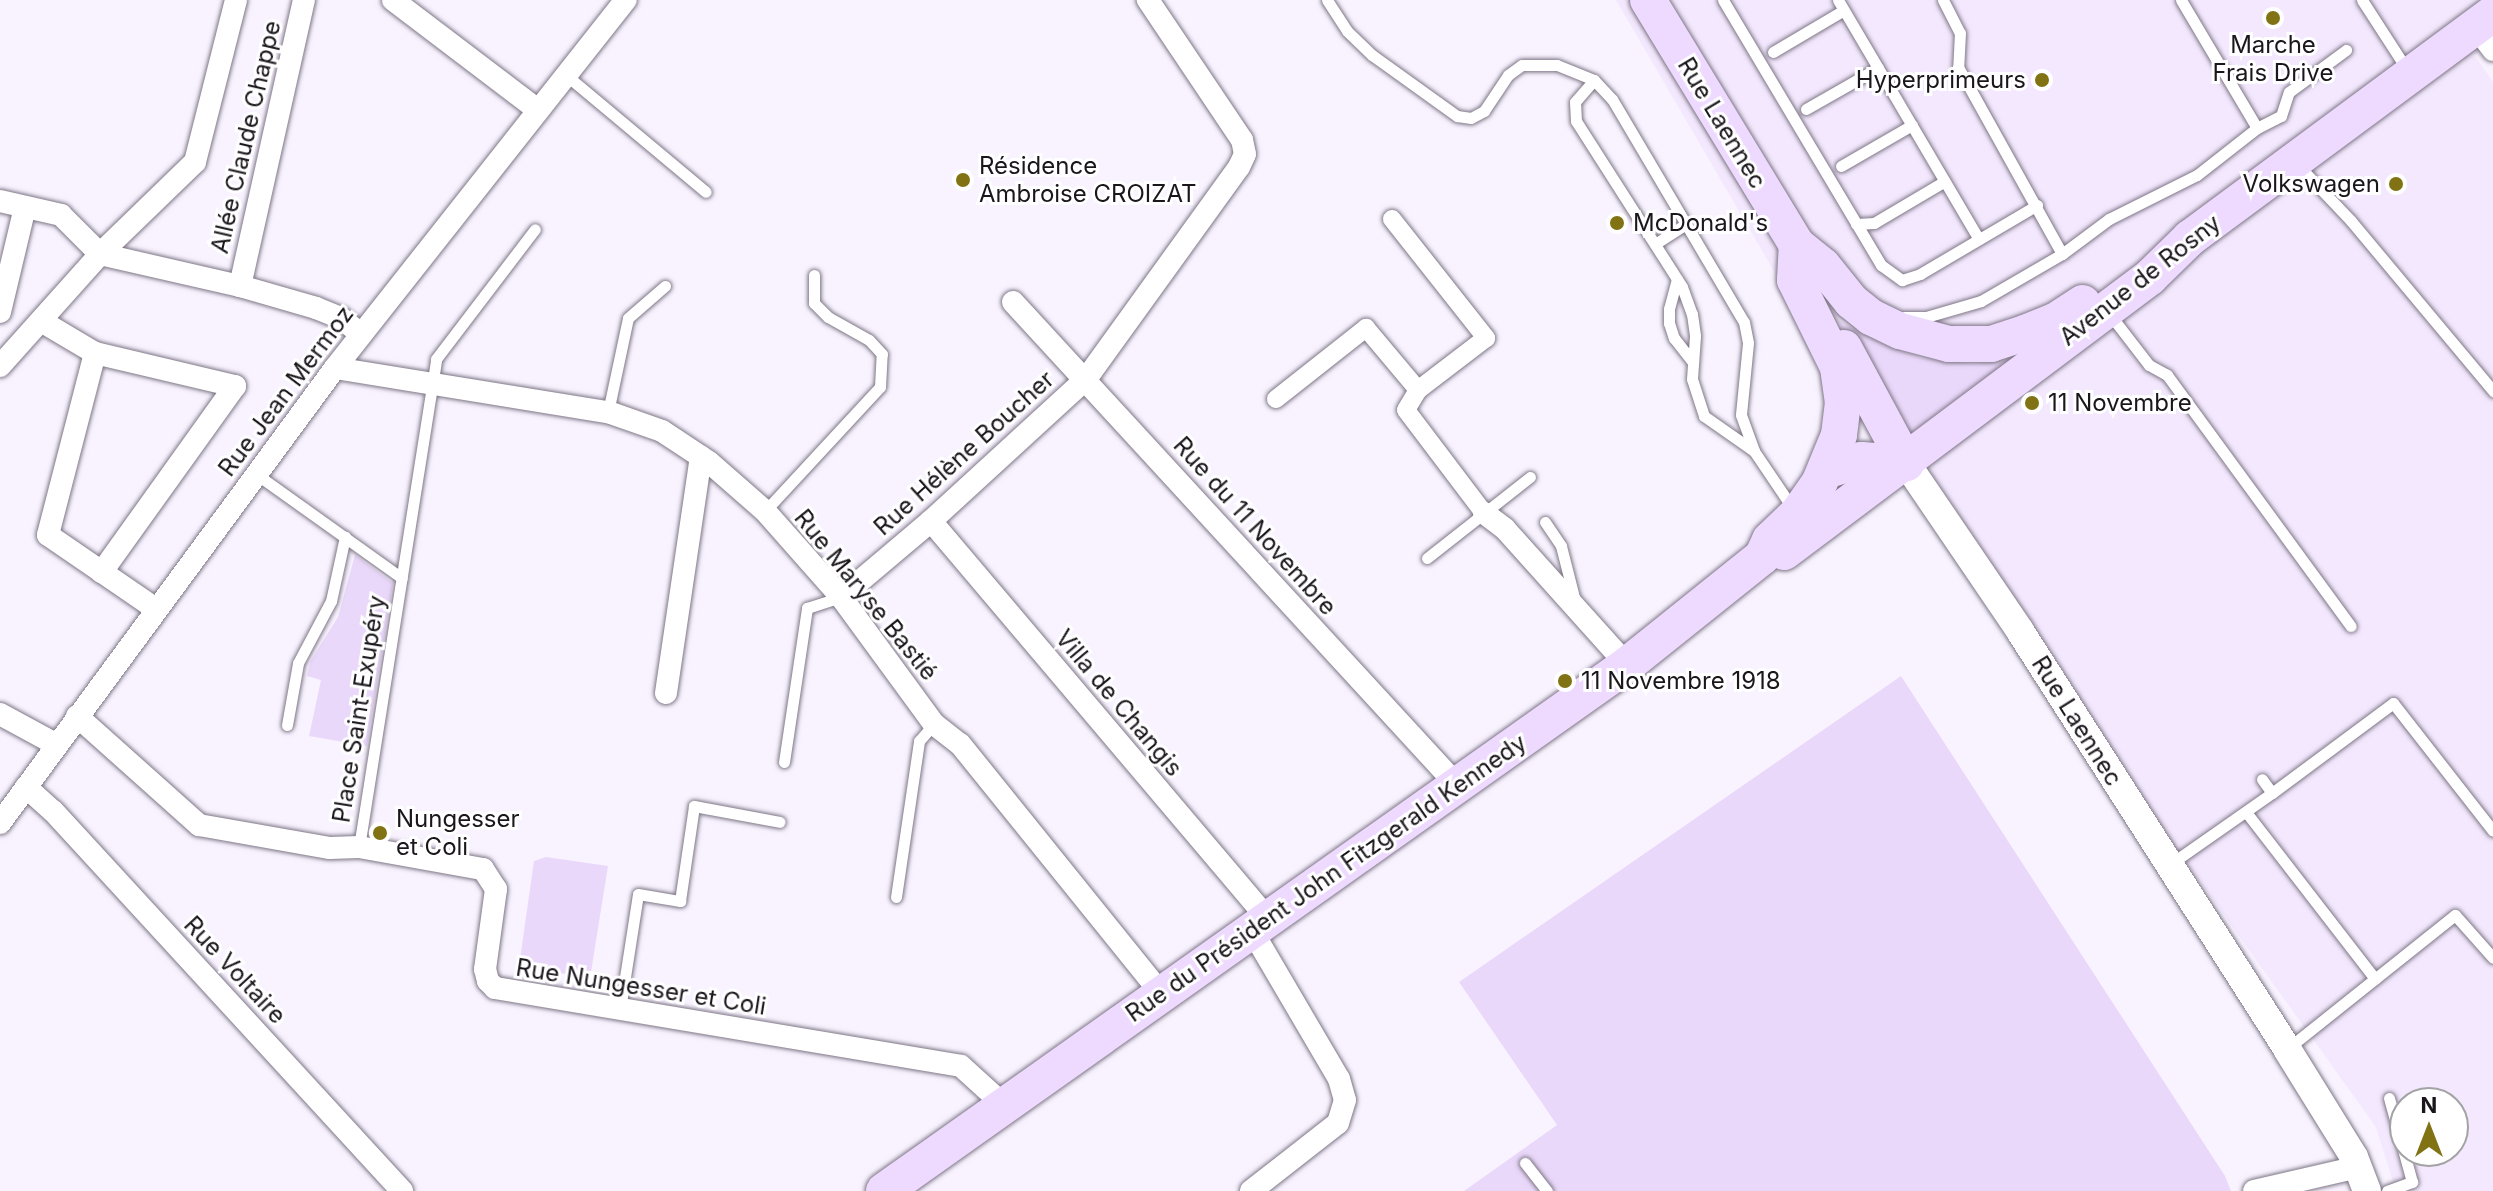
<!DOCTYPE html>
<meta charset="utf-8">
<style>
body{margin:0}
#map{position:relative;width:2493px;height:1191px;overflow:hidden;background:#f9f3ff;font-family:Inter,sans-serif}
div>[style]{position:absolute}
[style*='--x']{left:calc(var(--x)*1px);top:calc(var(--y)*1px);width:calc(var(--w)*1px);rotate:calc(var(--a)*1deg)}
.built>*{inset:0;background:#f3e8fd}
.green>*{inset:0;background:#ead8fa}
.roads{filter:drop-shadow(0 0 2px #7e7686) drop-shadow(0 0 2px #7e7686)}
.service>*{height:11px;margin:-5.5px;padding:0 5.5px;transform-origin:5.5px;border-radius:5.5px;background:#fff}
.pedestrian>*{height:18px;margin:-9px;padding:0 9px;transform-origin:9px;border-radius:9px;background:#fff}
.minor>*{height:22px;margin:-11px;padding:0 11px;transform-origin:11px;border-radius:11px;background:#fff}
.tertiary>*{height:28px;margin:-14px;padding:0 14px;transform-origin:14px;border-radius:14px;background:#fff}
.primary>*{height:36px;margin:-18px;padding:0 18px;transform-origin:18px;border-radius:18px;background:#eedaff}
.dots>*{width:22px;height:22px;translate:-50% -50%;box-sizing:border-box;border:4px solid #fff;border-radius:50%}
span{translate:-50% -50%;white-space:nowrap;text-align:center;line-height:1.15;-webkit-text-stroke:6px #fff;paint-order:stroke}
.poi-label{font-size:24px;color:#1a161c}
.right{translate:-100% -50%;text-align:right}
.left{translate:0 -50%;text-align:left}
.street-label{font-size:24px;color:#1a161c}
.north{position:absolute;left:2389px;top:1087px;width:80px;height:80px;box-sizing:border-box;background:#fff;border:2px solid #a3a2a4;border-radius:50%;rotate:0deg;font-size:22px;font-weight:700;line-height:32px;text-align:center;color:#1a161c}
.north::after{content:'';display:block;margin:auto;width:28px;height:36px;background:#817213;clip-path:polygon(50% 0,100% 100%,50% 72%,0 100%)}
</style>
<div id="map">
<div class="built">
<i style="clip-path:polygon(evenodd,1616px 0,2493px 0,2493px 42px,2475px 56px,2493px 82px,2493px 1191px,2396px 1191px,2376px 1127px,2020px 631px,1932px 499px,1890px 470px,1616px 0,2405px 1103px,2453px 1103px,2453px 1151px,2405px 1151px,2405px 1103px)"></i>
</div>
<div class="green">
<i style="clip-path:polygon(1838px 320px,1883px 344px,1921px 358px,1973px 364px,2016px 359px,1900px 442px)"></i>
<i style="clip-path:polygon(355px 555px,393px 583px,367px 746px,309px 736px,321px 680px,307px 676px,310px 662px,338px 617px)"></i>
<i style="clip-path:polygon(1901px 676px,2225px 1176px,2231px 1191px,1464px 1191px,1557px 1125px,1459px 982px)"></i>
<i style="clip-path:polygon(546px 857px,608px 866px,590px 978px,529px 968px,520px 959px,534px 861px)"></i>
</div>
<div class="roads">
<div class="service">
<i style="--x:1327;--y:0;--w:37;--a:57"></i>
<i style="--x:1347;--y:31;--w:35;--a:44"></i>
<i style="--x:1372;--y:55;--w:105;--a:35.7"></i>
<i style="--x:1457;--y:116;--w:14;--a:8"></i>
<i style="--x:1471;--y:118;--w:15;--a:-28"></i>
<i style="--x:1484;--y:111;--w:43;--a:-56.3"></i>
<i style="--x:1508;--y:75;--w:17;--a:-36"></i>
<i style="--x:1522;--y:65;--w:35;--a:0"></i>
<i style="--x:1557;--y:65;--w:40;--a:22"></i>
<i style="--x:1594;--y:80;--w:26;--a:47"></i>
<i style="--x:1612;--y:99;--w:259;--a:59.4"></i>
<i style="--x:1744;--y:322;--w:21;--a:79"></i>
<i style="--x:1748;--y:343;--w:72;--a:95.6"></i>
<i style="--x:1741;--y:415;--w:38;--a:70"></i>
<i style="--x:1754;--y:451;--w:71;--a:55.9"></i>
<i style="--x:1723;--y:0;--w:309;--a:59.2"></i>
<i style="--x:1881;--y:265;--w:26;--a:36"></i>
<i style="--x:1902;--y:280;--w:19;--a:-18"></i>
<i style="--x:1920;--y:274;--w:136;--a:-30.5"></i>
<i style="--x:1838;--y:0;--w:277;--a:59.5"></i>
<i style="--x:1943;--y:0;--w:37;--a:63"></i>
<i style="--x:1960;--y:33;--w:34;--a:93"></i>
<i style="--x:1958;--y:67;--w:214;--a:60.9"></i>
<i style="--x:2062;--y:254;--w:59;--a:-36.7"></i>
<i style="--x:2109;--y:219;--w:98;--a:-26.6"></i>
<i style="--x:2197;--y:175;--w:76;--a:-38.1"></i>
<i style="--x:2257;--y:128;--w:27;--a:-27"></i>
<i style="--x:2281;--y:116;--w:25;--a:-72"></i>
<i style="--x:2289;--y:92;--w:71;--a:-36.4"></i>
<i style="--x:2181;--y:0;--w:149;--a:59.3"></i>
<i style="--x:2362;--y:0;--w:85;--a:57.1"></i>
<i style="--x:1773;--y:52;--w:82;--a:-30.6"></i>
<i style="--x:566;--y:75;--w:182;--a:39.9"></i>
<i style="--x:1594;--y:80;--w:29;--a:131"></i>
<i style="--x:1575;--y:102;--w:19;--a:87"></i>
<i style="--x:1576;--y:121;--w:197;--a:57.4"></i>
<i style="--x:1682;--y:287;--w:29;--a:70"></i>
<i style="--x:1692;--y:314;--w:22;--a:82"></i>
<i style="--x:1695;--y:336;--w:43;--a:94"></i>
<i style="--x:1692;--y:379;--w:39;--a:72"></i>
<i style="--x:1704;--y:416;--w:61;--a:35"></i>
<i style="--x:1806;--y:109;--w:83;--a:-29.7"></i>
<i style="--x:2297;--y:164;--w:79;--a:46.5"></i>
<i style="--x:2351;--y:221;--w:222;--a:50.1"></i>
<i style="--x:1841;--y:166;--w:82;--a:-30"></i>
<i style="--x:1856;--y:224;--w:18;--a:-3"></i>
<i style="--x:1874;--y:223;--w:82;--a:-30.6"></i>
<i style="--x:1655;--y:244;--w:37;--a:-33"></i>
<i style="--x:1677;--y:279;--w:31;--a:105"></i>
<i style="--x:1669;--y:309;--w:14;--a:90"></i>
<i style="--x:1669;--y:323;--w:16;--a:72"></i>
<i style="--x:1674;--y:338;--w:29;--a:52"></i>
<i style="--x:2108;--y:312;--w:67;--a:52.3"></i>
<i style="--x:2149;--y:365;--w:21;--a:29"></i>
<i style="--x:2167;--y:375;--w:311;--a:53.8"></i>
<i style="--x:1904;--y:317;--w:22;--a:0"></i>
<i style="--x:1926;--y:317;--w:57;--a:-16.2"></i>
<i style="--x:1981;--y:301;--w:94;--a:-30.1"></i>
<i style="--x:608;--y:412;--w:96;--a:-78"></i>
<i style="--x:628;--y:318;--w:49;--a:-40.9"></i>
<i style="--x:256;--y:474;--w:179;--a:35.5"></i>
<i style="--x:765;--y:511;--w:169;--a:-47.2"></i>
<i style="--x:880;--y:387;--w:33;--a:-87"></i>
<i style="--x:882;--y:354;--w:19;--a:-133"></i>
<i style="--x:869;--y:340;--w:47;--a:-150.7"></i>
<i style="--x:828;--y:317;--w:20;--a:-135"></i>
<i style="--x:814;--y:303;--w:28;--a:-90"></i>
<i style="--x:1545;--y:522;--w:29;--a:56"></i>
<i style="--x:1561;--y:546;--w:57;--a:75.7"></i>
<i style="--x:1427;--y:558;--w:131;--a:-38.2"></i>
<i style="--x:287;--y:725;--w:63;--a:-79.9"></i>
<i style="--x:298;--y:663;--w:70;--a:-62"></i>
<i style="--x:331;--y:601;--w:66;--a:-77.7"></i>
<i style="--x:784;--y:762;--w:156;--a:-81.5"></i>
<i style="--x:807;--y:608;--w:36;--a:-18"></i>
<i style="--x:2272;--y:793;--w:151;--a:-36.6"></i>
<i style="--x:2393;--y:703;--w:162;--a:52"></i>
<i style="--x:2246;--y:812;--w:211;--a:52.3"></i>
<i style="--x:359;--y:847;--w:494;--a:-81"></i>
<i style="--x:436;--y:359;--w:163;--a:-52.7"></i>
<i style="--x:2169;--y:865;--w:126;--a:-35"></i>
<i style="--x:2272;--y:793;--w:17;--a:-126"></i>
<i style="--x:896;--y:897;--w:158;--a:-81.6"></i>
<i style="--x:919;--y:741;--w:23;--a:-49"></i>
<i style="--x:620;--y:1009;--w:116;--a:-81.1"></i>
<i style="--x:638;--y:894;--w:43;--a:9.5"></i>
<i style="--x:680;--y:901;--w:96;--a:-81.6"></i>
<i style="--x:694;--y:806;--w:87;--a:10.5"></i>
<i style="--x:2287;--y:1049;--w:215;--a:-38.6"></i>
<i style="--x:2455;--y:915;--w:57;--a:48.5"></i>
<i style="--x:1525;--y:1163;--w:36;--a:52"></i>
<i style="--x:2387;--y:1191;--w:27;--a:-20"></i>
<i style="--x:2412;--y:1182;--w:87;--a:-105.3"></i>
</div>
<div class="pedestrian">
<i style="--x:1392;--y:219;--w:152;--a:51.7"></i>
<i style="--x:1486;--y:338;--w:86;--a:142.6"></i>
<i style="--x:1418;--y:390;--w:23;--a:121"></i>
<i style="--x:1406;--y:410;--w:129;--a:52.9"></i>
<i style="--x:1276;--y:399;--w:115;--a:-38.3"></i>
<i style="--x:1366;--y:328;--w:81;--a:50"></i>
</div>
<div class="minor">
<i style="--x:393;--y:0;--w:182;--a:37.2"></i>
<i style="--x:2475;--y:26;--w:30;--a:53"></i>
<i style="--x:0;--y:201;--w:63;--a:12.9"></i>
<i style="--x:61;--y:215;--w:55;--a:45"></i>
<i style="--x:100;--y:254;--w:144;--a:12.9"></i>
<i style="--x:240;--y:286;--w:79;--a:16.1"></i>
<i style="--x:316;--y:308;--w:27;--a:22"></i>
<i style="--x:341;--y:318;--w:26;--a:39"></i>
<i style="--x:240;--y:286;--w:293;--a:-77.4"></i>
<i style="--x:1013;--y:302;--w:656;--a:47.41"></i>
<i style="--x:0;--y:312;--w:108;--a:-76.6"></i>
<i style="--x:41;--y:321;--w:63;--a:30.7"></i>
<i style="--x:95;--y:353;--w:144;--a:13.3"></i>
<i style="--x:235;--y:386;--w:229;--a:125.6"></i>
<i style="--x:102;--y:572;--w:65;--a:34.4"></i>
<i style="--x:95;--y:353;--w:188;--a:104.5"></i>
<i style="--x:48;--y:535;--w:65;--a:34.4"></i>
<i style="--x:0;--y:366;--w:150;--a:-48.2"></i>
<i style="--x:100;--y:254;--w:132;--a:-44.1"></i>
<i style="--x:195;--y:162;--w:167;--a:-75.8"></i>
<i style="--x:335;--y:368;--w:277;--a:9.2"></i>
<i style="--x:608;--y:412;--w:57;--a:19.4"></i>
<i style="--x:662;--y:431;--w:56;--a:33.4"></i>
<i style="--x:709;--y:462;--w:74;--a:41.2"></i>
<i style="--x:765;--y:511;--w:115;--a:48.5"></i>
<i style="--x:841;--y:597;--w:157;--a:53.8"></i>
<i style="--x:934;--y:724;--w:33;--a:38"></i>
<i style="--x:960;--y:744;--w:321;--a:51.1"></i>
<i style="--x:1484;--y:513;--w:26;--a:37"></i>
<i style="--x:1505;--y:529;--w:183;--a:48.1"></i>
<i style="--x:931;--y:521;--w:522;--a:49.74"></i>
<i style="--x:841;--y:597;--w:118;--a:-40.2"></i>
<i style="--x:931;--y:521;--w:210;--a:-42.5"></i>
<i style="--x:1086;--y:379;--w:261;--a:-54.2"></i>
<i style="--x:1239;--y:167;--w:14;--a:-65"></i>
<i style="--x:1245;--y:154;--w:14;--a:-102"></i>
<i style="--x:1242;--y:140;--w:169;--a:-123.9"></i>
<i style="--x:666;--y:693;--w:239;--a:-81.6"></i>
<i style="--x:0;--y:714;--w:65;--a:28.5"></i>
<i style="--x:77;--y:716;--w:164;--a:41.8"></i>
<i style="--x:199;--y:825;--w:133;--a:10"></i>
<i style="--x:330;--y:848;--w:29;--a:-2"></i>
<i style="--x:359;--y:847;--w:126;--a:10.1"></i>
<i style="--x:483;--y:869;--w:24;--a:57"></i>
<i style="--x:496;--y:889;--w:81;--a:97.8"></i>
<i style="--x:485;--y:969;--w:12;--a:76"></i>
<i style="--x:488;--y:981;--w:10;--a:45"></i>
<i style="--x:495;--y:988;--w:472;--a:9.5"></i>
<i style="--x:961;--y:1066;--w:59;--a:42.3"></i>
<i style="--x:26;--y:787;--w:36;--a:42"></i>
<i style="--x:53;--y:811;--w:516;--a:47.43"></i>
<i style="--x:0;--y:823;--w:565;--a:-53.64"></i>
<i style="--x:335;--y:368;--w:469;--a:-51.7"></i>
<i style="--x:1251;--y:1191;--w:110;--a:-38"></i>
<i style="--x:1338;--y:1123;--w:24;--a:-73"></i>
<i style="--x:1345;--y:1100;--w:22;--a:-106"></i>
<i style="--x:1339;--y:1079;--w:172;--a:-120.4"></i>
<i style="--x:2254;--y:1191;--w:107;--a:-13"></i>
</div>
<div class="tertiary">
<i style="--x:1906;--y:463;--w:203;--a:55.8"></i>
<i style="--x:2020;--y:631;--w:496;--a:57.4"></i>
<i style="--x:2287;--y:1049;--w:127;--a:58.2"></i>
<i style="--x:2354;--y:1157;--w:36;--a:69"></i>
</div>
<div class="primary">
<i style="--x:1648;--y:0;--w:287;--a:58.7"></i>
<i style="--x:1797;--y:245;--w:23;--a:77"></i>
<i style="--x:1797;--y:245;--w:33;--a:39"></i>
<i style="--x:1823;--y:266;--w:45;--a:51.3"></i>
<i style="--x:1851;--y:301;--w:26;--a:39"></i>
<i style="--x:1871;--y:317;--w:32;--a:26"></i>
<i style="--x:1900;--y:331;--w:51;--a:14.9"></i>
<i style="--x:1949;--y:344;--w:42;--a:0"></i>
<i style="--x:1991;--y:344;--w:36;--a:-18"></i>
<i style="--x:2025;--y:333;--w:32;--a:-22"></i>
<i style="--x:2055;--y:321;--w:33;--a:-33"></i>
<i style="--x:1844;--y:348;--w:131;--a:61.7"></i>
<i style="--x:1825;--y:471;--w:38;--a:-17"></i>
<i style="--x:1861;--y:460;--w:45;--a:3.8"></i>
<i style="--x:1784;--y:552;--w:458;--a:-36.9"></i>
<i style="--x:2150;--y:277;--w:56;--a:-44.3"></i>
<i style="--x:2190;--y:238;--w:377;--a:-36.5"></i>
<i style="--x:884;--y:1191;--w:910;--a:-35.3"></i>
<i style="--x:1627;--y:665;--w:173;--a:-38.7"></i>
<i style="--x:1762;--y:557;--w:19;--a:-65"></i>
<i style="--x:1770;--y:540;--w:39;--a:-44"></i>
<i style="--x:1798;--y:513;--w:39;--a:-55"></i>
<i style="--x:1820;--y:481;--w:50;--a:-67.6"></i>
<i style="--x:1839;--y:435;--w:32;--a:-83"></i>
<i style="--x:1843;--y:403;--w:36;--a:-98"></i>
<i style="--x:1838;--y:367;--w:97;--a:-116.3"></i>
<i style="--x:1795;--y:280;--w:35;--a:-87"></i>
</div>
</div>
<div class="dots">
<i style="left:2273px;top:18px;background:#817213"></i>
<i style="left:2042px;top:80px;background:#817213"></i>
<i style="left:963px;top:180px;background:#817213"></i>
<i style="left:2396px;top:184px;background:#817213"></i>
<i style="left:1617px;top:223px;background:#817213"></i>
<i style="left:2032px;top:403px;background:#817213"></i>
<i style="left:1565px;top:681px;background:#817213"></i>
<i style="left:380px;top:833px;background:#817213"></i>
</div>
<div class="poi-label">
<span style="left:2273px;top:59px">Marche<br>Frais Drive</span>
<span class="right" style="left:2026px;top:80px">Hyperprimeurs</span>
<span class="left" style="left:979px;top:180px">Résidence<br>Ambroise CROIZAT</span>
<span class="right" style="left:2380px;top:184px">Volkswagen</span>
<span class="left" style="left:1633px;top:223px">McDonald's</span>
<span class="left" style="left:2048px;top:403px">11 Novembre</span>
<span class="left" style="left:1581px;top:681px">11 Novembre 1918</span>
<span class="left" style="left:396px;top:833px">Nungesser<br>et Coli</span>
</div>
<div class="street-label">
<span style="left:1722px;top:123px;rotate:59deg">Rue Laennec</span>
<span style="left:246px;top:137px;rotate:-77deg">Allée Claude Chappe</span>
<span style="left:2140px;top:280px;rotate:-38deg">Avenue de Rosny</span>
<span style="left:286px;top:391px;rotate:-53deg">Rue Jean Mermoz</span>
<span style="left:964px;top:453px;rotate:-42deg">Rue Hélène Boucher</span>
<span style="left:1255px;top:526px;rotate:48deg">Rue du 11 Novembre</span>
<span style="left:866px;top:595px;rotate:51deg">Rue Maryse Bastié</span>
<span style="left:1119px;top:703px;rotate:50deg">Villa de Changis</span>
<span style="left:359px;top:709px;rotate:-81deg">Place Saint-Exupéry</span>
<span style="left:2077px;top:721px;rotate:58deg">Rue Laennec</span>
<span style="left:1326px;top:878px;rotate:-35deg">Rue du Président John Fitzgerald Kennedy</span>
<span style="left:235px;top:970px;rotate:47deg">Rue Voltaire</span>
<span style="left:641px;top:987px;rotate:9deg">Rue Nungesser et Coli</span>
</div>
<div class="north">N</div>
</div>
